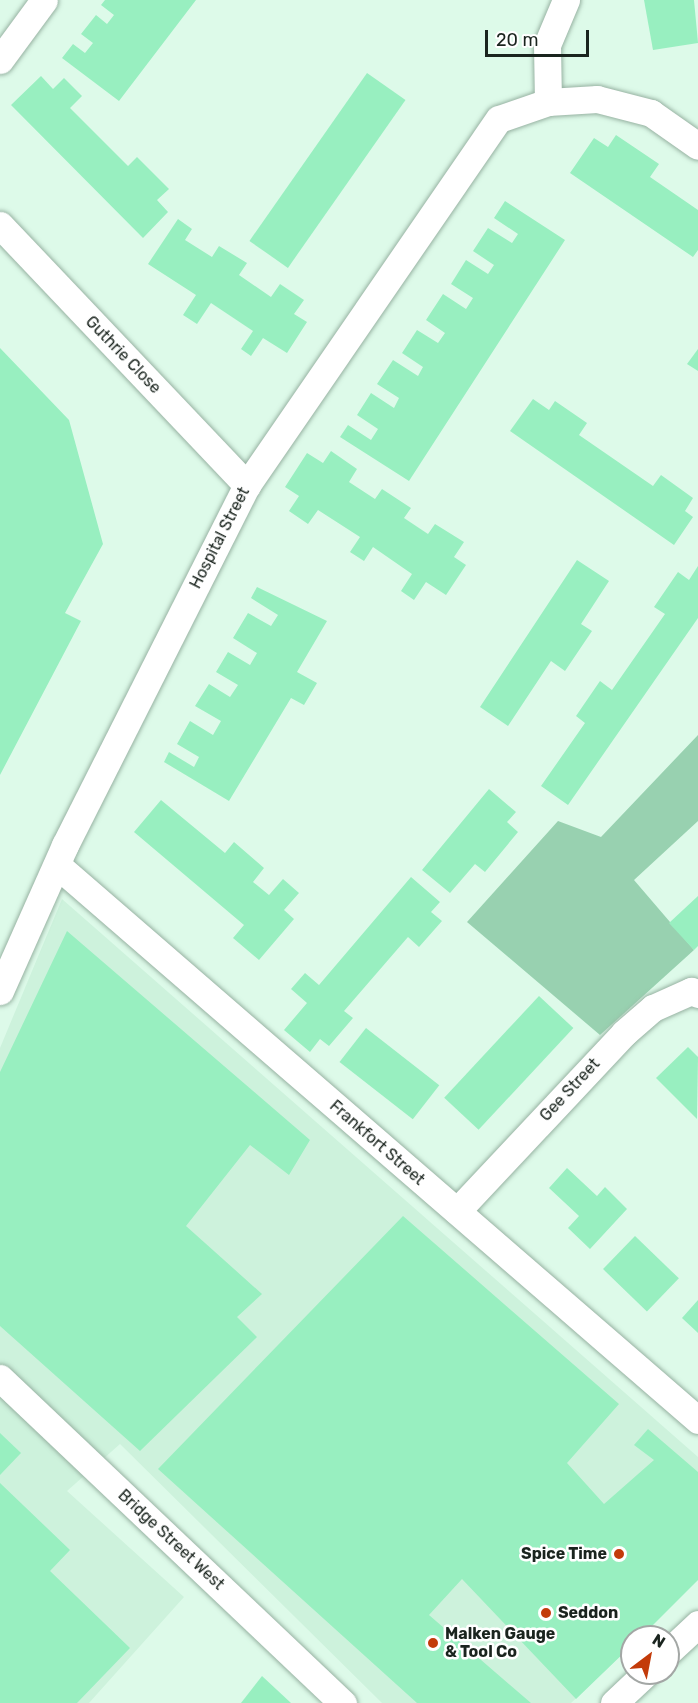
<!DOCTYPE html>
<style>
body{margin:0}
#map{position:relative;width:698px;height:1703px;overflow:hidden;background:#ddfae9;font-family:Rubik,sans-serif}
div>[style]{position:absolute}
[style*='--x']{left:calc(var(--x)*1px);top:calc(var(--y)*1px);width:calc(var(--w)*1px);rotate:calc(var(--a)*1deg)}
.built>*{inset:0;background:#cdf2dc}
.green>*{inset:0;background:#98d1b0}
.building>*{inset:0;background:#98efc0;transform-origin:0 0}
.roads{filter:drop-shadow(0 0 2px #97b2a2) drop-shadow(0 0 2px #97b2a2)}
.street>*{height:27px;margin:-13.5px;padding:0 13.5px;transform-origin:13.5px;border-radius:13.5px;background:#fff}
.dots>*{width:16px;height:16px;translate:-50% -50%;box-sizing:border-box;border:3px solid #fff;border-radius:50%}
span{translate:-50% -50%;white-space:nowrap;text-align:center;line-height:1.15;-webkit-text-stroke:5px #fff;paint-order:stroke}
.street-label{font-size:16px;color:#1a241e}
.poi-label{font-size:16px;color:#1a241e;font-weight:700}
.right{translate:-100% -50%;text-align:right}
.left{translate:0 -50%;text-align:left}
.north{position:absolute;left:620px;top:1625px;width:60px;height:60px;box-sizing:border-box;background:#fff;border:2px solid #a3a7a5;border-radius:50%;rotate:32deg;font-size:16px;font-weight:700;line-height:24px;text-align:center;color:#1a241e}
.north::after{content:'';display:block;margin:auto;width:21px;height:27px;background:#c33b0a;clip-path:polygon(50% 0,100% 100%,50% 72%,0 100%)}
.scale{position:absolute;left:485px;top:30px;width:104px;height:27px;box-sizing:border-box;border:3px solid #1a241e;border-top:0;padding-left:8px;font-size:18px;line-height:21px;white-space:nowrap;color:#1a241e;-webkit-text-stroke:4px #fff;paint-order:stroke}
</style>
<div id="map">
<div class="built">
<i style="clip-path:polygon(62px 899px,698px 1457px,698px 1580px,632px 1637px,632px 1645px,571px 1703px,382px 1703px,120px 1444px,67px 1491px,184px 1597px,89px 1703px,0 1703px,0 1048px)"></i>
</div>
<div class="green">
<i style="clip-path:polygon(698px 735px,698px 821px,634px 880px,694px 950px,600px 1035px,467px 922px,558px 821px,601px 837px)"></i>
</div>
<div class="building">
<i style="clip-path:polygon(105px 0,196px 0,119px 101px,62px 58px,73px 44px,85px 53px,93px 43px,81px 34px,96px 15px,107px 24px,114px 15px,101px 5px)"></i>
<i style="clip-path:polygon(644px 0,694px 0,698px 43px,653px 50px)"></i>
<i style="left:367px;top:73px;width:47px;height:205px;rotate:35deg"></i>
<i style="clip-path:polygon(41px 76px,53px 89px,64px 78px,82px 96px,70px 108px,128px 166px,137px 157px,169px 189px,157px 200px,168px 212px,143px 238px,11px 105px)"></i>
<i style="clip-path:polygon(616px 135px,659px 164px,650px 177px,698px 210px,698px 250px,693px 257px,570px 173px,594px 138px,608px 147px)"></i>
<i style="clip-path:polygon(505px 201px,565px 240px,409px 481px,340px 437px,348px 425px,371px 440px,378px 429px,357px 415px,371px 393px,394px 408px,399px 398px,377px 384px,393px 360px,418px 376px,423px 367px,402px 353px,417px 330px,438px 343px,445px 333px,426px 320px,443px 294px,466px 309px,473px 298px,451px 284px,466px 260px,488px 274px,494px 265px,473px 251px,488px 228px,512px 243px,518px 234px,494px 218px)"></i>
<i style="clip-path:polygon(178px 219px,192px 229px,185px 240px,212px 257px,219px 246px,247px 263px,239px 275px,271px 297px,280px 284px,304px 300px,294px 314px,307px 322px,287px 353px,263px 338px,251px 356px,241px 349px,253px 331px,211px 303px,197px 324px,183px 315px,196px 295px,148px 264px)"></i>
<i style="clip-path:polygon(0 348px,69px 420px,103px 544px,65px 613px,81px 621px,0 775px)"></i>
<i style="clip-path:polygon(698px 349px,698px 371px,687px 364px)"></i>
<i style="clip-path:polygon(533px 399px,549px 410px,555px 401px,587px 423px,579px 435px,653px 486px,661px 475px,693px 498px,685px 511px,693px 517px,674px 545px,510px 431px)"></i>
<i style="clip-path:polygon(331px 451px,357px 469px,349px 482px,375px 499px,382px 489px,411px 508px,404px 518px,428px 534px,435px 524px,464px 542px,454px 557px,466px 565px,446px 595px,426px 582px,414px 600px,401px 591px,412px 574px,373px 547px,364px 561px,350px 552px,360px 537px,318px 510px,308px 524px,289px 511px,299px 496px,285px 487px,307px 453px,323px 463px)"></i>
<i style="clip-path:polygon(577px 560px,609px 581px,581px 624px,592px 631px,565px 671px,551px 661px,508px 726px,480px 707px)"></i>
<i style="clip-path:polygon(698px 566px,698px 618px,568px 805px,541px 786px,585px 723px,576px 716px,600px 681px,612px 690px,665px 614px,654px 607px,678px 572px,689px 580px)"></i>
<i style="clip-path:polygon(257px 587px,327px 621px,297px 672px,317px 683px,304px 705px,291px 698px,229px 801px,164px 762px,169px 752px,194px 767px,199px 757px,177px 744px,190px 721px,213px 735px,221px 721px,195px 706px,209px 684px,230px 697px,238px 685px,216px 672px,228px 652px,250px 665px,257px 653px,233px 638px,248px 613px,271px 626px,278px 615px,251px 598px)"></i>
<i style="clip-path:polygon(489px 789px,516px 812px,507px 822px,518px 832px,485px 872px,475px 864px,450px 893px,422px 870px)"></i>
<i style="clip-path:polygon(161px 800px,225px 853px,234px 842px,264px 868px,253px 882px,269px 895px,283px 879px,299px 893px,284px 910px,294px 919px,259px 960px,233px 938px,244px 925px,134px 832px)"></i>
<i style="clip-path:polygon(411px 877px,440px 902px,431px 912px,442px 921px,419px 947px,408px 937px,344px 1011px,353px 1018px,329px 1046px,320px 1039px,310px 1052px,284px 1030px,307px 1003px,291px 989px,305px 973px,319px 985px)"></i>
<i style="clip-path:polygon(698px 896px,698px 946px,694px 950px,669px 923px)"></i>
<i style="clip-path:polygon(67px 931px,310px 1140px,289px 1175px,250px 1145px,186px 1226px,262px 1294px,237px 1317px,257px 1337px,140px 1451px,0 1326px,0 1072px)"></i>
<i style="left:539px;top:996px;width:47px;height:139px;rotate:43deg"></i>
<i style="left:366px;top:1028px;width:93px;height:43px;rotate:38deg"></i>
<i style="clip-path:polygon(688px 1047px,698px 1057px,697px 1119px,656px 1078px)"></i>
<i style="clip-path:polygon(567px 1168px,597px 1196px,605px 1187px,627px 1209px,590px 1249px,568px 1228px,579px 1216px,549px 1188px)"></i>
<i style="clip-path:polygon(403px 1216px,619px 1404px,567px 1463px,604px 1504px,654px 1460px,634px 1445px,648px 1429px,698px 1472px,698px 1580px,641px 1637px,632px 1637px,632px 1645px,576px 1699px,462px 1579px,429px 1615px,531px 1703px,417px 1703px,158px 1469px)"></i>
<i style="left:635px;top:1236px;width:61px;height:46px;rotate:44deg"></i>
<i style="clip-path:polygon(698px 1300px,698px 1333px,682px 1318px)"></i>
<i style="clip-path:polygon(0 1433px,21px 1453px,0 1475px)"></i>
<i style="clip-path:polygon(0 1483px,70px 1550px,50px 1571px,130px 1648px,77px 1703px,0 1703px)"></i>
<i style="clip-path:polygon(262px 1676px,291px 1703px,241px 1703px)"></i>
</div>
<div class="roads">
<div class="street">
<i style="--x:0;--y:60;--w:74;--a:-53.7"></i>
<i style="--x:548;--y:102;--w:57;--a:-91"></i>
<i style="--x:547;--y:45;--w:49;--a:-67.1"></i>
<i style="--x:0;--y:225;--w:359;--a:46.5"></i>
<i style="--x:57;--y:865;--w:848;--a:40.89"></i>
<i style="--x:0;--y:991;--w:160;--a:-66"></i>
<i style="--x:65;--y:845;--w:403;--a:-63.2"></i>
<i style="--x:247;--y:485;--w:444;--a:-55.5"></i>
<i style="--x:499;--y:119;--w:52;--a:-19.1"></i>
<i style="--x:548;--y:102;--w:49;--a:-3.5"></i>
<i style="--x:597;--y:99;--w:56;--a:14.5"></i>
<i style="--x:651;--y:113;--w:57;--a:35.1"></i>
<i style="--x:457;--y:1211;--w:244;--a:-46.8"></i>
<i style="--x:624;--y:1033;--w:38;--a:-41"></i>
<i style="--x:653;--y:1008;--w:42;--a:-24.1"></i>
<i style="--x:691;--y:991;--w:8;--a:23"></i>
<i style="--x:0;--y:1378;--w:473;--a:43.5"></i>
<i style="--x:668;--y:1652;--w:41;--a:-43"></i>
<i style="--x:614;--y:1703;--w:44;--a:-43.2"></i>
</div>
</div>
<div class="dots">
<i style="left:619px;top:1554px;background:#c33b0a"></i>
<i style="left:546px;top:1613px;background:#c33b0a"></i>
<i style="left:433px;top:1643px;background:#c33b0a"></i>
</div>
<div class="street-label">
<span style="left:123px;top:355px;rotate:46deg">Guthrie Close</span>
<span style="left:220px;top:538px;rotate:-63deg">Hospital Street</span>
<span style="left:570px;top:1090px;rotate:-47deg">Gee Street</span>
<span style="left:377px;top:1143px;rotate:41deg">Frankfort Street</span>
<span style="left:171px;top:1540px;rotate:43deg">Bridge Street West</span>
</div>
<div class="poi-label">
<span class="right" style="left:607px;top:1554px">Spice Time</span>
<span class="left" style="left:558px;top:1613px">Seddon</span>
<span class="left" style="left:445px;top:1643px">Malken Gauge<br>&amp; Tool Co</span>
</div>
<div class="north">N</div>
<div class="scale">20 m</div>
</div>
